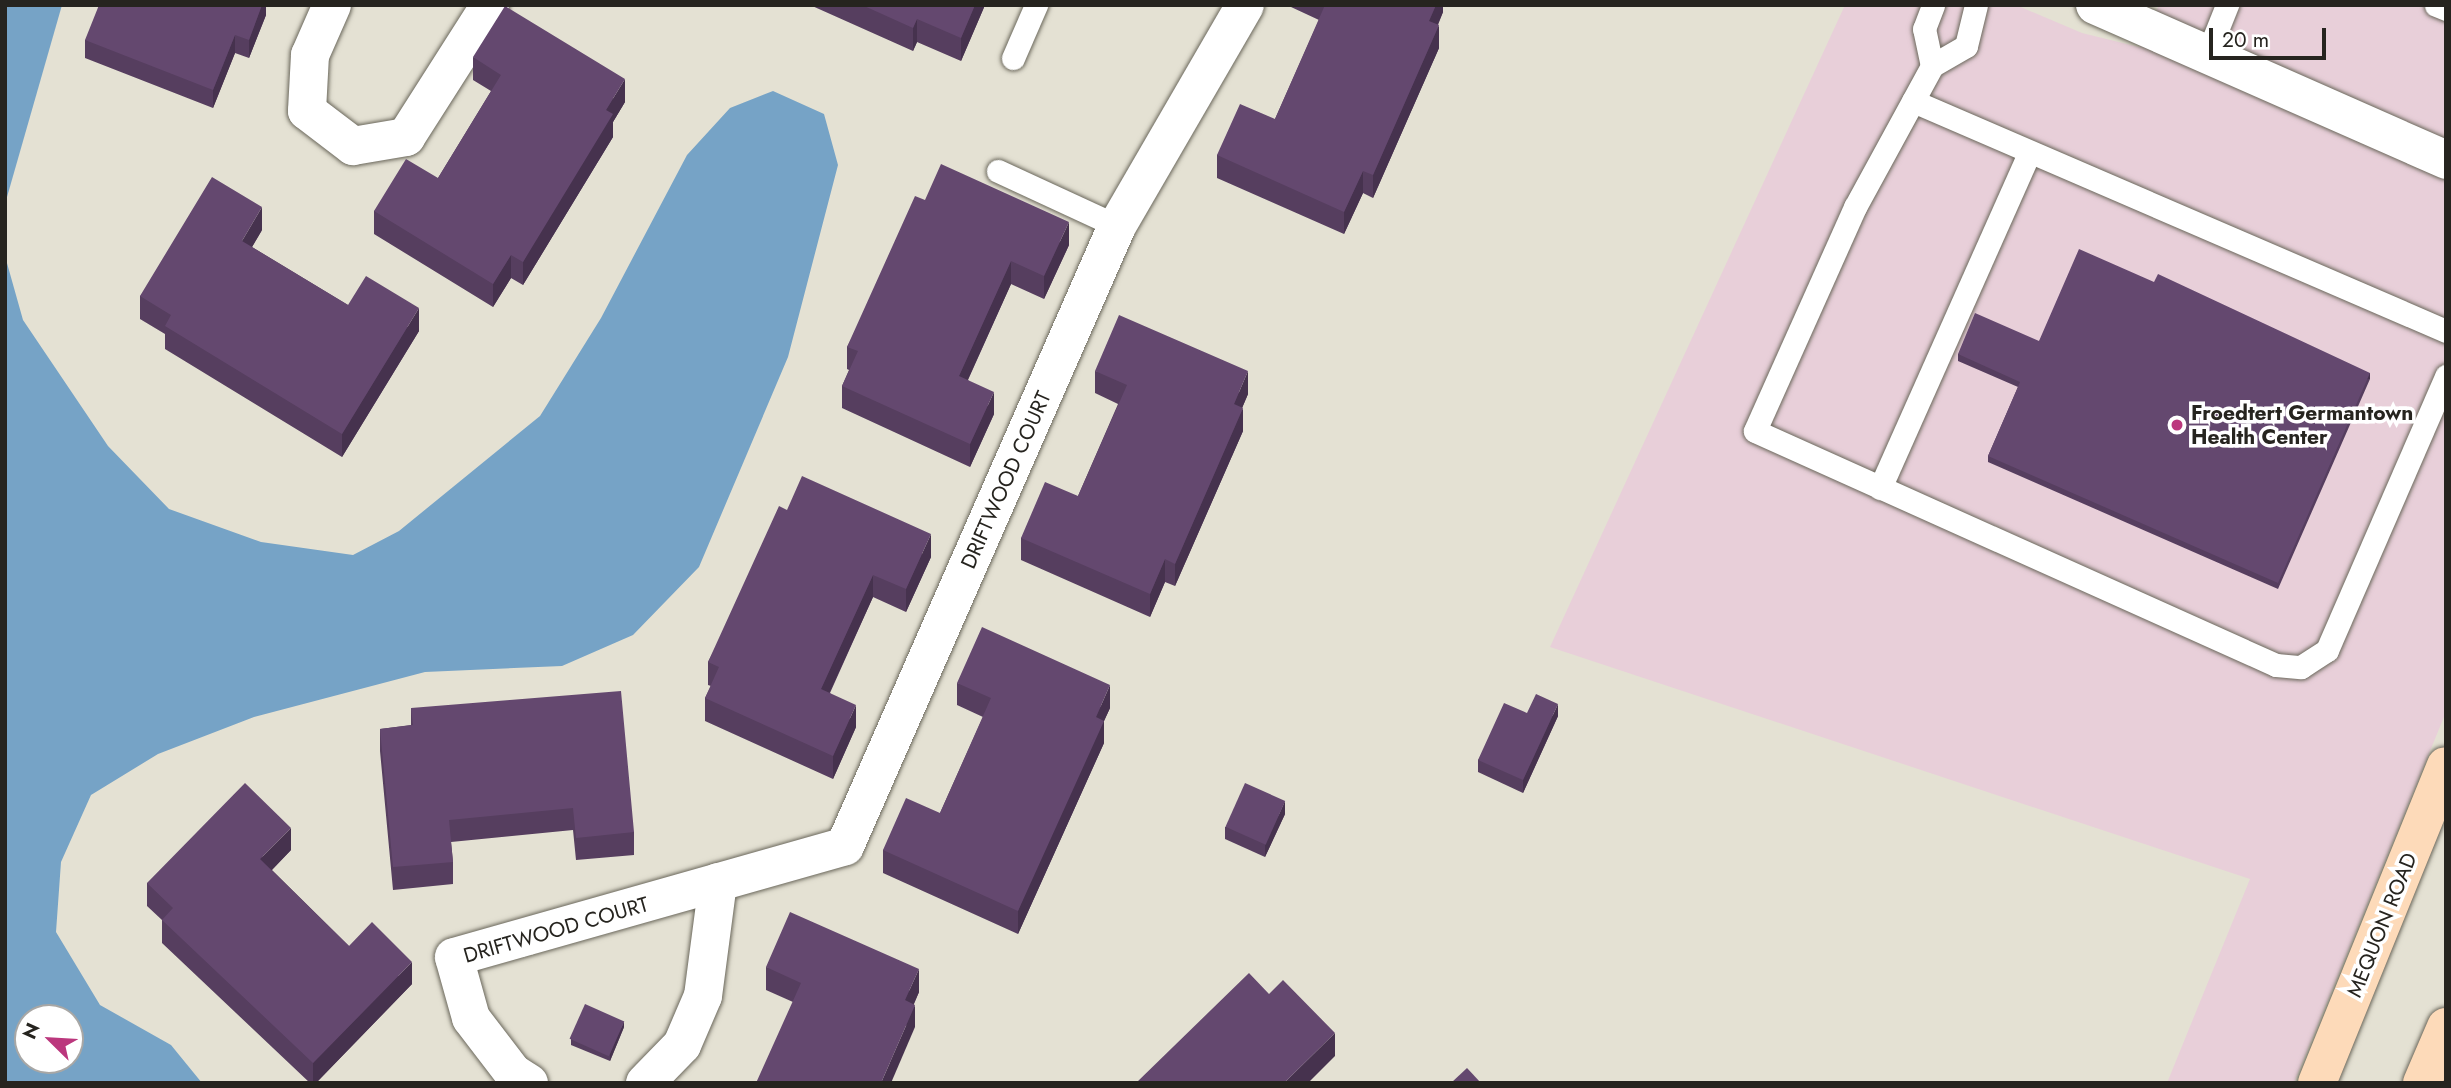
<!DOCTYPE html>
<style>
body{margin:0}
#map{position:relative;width:2451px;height:1088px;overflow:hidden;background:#e4e1d3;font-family:Jost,sans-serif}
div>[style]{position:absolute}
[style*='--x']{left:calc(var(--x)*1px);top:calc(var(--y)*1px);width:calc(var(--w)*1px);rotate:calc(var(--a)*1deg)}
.commercial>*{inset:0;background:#e8cfd9}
.water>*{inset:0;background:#76a3c6}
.roads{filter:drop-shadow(0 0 2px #6a675b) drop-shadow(0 0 2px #6a675b)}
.lane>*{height:23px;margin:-11.5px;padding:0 11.5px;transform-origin:11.5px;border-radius:11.5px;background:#fff}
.street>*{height:38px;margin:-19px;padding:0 19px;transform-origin:19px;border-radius:19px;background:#fff}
.primary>*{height:38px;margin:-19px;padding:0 19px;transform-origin:19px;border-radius:19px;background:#fddab9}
.wall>*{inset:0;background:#563e5f}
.shaded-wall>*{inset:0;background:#46324e;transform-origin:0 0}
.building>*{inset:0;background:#64486f;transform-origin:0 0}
.dots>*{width:19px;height:19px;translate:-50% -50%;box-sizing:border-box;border:4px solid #fff;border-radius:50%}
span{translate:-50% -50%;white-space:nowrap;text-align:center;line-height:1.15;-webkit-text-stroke:7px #fff;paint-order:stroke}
.poi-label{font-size:21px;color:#26241f;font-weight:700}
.left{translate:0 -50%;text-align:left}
.street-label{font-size:21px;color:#26241f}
.frame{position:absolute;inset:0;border:7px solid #26241f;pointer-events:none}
.north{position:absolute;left:14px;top:1004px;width:70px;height:70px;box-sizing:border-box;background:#fff;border:2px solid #a8a7a5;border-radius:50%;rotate:294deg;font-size:19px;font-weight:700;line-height:28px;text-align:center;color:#26241f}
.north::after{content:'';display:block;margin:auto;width:24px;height:32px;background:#bb377d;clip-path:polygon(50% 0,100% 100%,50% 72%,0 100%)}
.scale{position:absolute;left:2209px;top:28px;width:117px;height:32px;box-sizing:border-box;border:4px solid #26241f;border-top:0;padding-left:9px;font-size:21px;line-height:24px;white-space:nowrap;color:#26241f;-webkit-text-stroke:5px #fff;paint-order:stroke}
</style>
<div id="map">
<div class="commercial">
<i style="clip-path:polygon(1845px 5px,2016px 5px,2082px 33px,2139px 47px,2159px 5px,2446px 5px,2446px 712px,2294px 1083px,2167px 1083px,2250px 879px,1550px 647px)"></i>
</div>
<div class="water">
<i style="clip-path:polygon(5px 5px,62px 5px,5px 204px)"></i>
<i style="clip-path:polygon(evenodd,773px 91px,824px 114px,838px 165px,788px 357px,699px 567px,633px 635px,562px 666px,425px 672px,254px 717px,158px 754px,91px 795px,61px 862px,56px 932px,100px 1005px,171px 1045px,202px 1083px,5px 1083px,5px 256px,23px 320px,108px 446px,169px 509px,261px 542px,353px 555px,399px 531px,540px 416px,601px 318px,687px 155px,730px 108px,773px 91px,28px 1018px,70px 1018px,70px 1060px,28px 1060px,28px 1018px)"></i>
</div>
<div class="roads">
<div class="lane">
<i style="--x:1976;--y:5;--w:42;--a:103.7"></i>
<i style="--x:1966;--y:46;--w:39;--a:150"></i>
<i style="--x:1932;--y:66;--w:161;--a:118.6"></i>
<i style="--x:1855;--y:207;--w:245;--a:114.1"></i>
<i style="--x:1755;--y:431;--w:571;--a:24.19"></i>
<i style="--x:2276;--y:665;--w:25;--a:5"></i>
<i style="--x:2301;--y:667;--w:31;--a:-33"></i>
<i style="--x:2327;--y:650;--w:299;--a:-66.5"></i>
<i style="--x:2436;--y:5;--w:11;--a:22"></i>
<i style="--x:2207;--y:55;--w:54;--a:-68.2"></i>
<i style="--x:1013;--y:58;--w:58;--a:-66.5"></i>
<i style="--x:1932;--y:66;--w:38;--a:-102"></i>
<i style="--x:1924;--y:29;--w:26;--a:-69"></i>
<i style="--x:1913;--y:101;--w:581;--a:23.34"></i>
<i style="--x:998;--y:171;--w:131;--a:24.8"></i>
<i style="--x:1880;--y:488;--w:366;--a:-66"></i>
</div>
<div class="street">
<i style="--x:332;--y:5;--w:55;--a:113.7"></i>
<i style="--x:310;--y:55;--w:56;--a:93.1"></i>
<i style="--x:307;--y:111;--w:58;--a:37.3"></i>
<i style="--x:353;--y:146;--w:54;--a:-9.6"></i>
<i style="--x:406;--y:137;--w:156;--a:-57.5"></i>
<i style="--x:2095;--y:5;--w:384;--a:23.8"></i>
<i style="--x:529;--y:1083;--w:19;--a:-148"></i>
<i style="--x:513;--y:1073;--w:69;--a:-127.4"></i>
<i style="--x:471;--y:1018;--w:63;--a:-105.6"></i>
<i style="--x:454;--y:957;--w:406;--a:-15.8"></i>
<i style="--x:845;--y:846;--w:677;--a:-66.31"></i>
<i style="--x:1117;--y:226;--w:255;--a:-59.9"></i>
<i style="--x:645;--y:1083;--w:53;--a:-45.8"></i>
<i style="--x:682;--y:1045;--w:53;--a:-66.8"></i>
<i style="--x:703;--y:996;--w:115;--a:-82.5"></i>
</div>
<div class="primary">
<i style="--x:2317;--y:1083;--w:342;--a:-67.9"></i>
<i style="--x:2422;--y:1083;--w:61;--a:-66.8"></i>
</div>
</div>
<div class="wall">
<i style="clip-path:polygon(266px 5px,266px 15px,249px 58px,235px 53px,213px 108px,85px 58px,85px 40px)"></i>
<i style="clip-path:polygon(810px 5px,985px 5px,961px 61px,917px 42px,913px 51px)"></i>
<i style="clip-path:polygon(1291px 5px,1443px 5px,1443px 12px,1438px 25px,1439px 48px,1373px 198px,1363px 193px,1344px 234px,1217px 178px,1217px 155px,1275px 119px,1319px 20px,1291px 7px)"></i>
<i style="clip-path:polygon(473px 57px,625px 102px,613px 122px,613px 137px,523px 285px,511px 278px,493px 307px,374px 234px,374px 211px,438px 178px,491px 91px,473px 80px)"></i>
<i style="clip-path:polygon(925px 200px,1069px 245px,1044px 299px,1011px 284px,968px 380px,994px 414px,970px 467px,842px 408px,842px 386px,849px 370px,847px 369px,847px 347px)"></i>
<i style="clip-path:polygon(262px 230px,252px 247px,348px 305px,419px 331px,342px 457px,165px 349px,165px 334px,140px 319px,140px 296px)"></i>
<i style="clip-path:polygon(2154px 282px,2370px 379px,2278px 589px,1988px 462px,1988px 456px,2018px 387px,1958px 361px,1958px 354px,2039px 341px)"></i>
<i style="clip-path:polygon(1095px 371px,1248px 394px,1242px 408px,1243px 431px,1175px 586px,1165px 582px,1150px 617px,1021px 560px,1021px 538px,1078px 496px,1118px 404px,1095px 393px)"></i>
<i style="clip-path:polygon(787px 510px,931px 557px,906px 612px,873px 597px,830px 693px,856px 727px,833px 779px,705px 721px,705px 698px,711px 686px,708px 685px,708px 662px)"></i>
<i style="clip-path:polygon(957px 683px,1110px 708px,1104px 721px,1104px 743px,1018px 934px,883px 873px,883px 850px,940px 813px,983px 717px,957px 705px)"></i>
<i style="clip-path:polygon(411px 708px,634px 832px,634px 855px,576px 860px,573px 830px,451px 842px,453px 862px,453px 884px,393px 890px,380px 751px,380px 729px,411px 725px)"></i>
<i style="clip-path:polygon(1527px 713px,1558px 716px,1523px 793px,1478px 772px,1478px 760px)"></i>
<i style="clip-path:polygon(1285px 814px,1265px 857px,1225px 839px,1225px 827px)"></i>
<i style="clip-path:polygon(291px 850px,272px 870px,349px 946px,412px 984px,316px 1083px,310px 1083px,162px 943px,162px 920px,147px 906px,147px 883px)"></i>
<i style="clip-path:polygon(766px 967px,919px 992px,914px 1004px,915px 1027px,793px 1002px,766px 990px)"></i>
<i style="clip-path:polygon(624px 1027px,610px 1061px,571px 1045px,571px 1039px)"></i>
</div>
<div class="shaded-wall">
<i style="clip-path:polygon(262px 5px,266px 5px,266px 15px,249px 58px,249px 40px)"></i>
<i style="clip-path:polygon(975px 5px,985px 5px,961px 61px,961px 38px)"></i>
<i style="clip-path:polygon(1436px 5px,1443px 5px,1443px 12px,1429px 44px,1429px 21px)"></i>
<i style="clip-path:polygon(917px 19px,917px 42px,913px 51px,913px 28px)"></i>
<i style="clip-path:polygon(1439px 25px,1439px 48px,1373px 198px,1373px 175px)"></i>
<i style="clip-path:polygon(235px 35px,235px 53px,213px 108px,213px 90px)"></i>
<i style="clip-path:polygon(625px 79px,625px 102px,613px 122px,613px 137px,523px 285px,523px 262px,606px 110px)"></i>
<i style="clip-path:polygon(1363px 171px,1363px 193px,1344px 234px,1344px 212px)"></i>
<i style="clip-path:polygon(262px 207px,262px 230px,242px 264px,242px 241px)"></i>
<i style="clip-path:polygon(1069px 222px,1069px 245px,1044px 299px,1044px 276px)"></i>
<i style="clip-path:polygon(511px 255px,511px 278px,493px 307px,493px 284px)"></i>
<i style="clip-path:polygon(1011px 261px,1011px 284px,959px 399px,959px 376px)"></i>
<i style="clip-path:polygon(419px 308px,419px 331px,342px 457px,342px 434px)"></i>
<i style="clip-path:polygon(1248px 371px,1248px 394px,1234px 427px,1234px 404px)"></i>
<i style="left:2370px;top:373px;width:6px;height:229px;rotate:90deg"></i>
<i style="clip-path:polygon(994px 392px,994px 414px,970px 467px,970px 444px)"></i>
<i style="clip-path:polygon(1243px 408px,1243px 431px,1175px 586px,1175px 564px)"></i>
<i style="clip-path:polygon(931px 534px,931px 557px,906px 612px,906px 589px)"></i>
<i style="clip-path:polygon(1165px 559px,1165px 582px,1150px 617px,1150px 594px)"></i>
<i style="clip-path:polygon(873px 575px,873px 597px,821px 711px,821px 689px)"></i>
<i style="clip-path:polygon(1110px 685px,1110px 708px,1104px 721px,1104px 743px,1018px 934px,1018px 911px,1096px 717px)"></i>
<i style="clip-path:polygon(1558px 704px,1558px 716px,1523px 793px,1523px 780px)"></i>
<i style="clip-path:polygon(856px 705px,856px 727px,833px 779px,833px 756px)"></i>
<i style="clip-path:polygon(1285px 801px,1285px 814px,1265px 857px,1265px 845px)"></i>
<i style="clip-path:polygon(291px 828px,291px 850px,260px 882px,260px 859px)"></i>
<i style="clip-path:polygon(412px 962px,412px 984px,316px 1083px,313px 1083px,313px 1063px)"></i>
<i style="clip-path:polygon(919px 969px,919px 992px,905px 1023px,905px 1000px)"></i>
<i style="clip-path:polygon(915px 1005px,915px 1027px,891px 1083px,881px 1083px)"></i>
<i style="clip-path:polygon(624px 1021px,624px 1027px,610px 1061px,610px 1054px)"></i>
<i style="clip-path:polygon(1335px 1033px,1335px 1056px,1308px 1083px,1284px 1083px)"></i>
</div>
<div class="building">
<i style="clip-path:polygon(99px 5px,262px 5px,249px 40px,235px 35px,213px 90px,85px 40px)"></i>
<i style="clip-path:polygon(862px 5px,975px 5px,961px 38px,917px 19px,913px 28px)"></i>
<i style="clip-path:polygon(1325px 5px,1436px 5px,1429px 21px,1439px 25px,1373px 175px,1363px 171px,1344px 212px,1217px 155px,1240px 104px,1275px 119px)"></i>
<i style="clip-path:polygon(505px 6px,625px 79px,606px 110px,613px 114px,523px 262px,511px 255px,493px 284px,374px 211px,406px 159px,438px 178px,501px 75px,473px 57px)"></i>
<i style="clip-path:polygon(941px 164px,1069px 222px,1044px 276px,1011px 261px,959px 376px,994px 392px,970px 444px,842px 386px,858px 351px,847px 347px,915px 196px,925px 200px)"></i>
<i style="clip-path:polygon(212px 177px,262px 207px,242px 241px,348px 305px,366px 276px,419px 308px,342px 434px,165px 326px,171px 315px,140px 296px)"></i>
<i style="clip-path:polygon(2079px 249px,2154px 282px,2158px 274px,2370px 373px,2278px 583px,1988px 456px,2020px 382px,1958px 354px,1975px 313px,2039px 341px)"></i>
<i style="clip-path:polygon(1119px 315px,1248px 371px,1234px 404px,1243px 408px,1175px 564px,1165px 559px,1150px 594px,1021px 538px,1045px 482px,1078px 496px,1127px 385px,1095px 371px)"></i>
<i style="clip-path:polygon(802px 476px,931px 534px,906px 589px,873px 575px,821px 689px,856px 705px,833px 756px,705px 698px,719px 667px,708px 662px,779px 506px,787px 510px)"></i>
<i style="clip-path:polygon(982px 627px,1110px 685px,1096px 717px,1104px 721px,1018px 911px,883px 850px,906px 798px,940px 813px,991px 698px,957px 683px)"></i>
<i style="clip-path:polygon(621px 691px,634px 832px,576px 838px,573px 808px,449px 820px,453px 862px,393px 867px,380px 729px,413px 725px,411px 708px)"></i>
<i style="clip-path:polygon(1536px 694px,1558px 704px,1523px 780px,1478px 760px,1504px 703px,1527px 713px)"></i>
<i style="clip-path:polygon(245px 783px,291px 828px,260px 859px,349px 946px,372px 922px,412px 962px,313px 1063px,162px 920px,173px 908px,147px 883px)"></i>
<i style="left:1245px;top:783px;width:44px;height:48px;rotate:24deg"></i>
<i style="clip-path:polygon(790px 912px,919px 969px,905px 1000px,915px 1005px,881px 1083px,756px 1083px,801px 983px,766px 967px)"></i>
<i style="clip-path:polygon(1249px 973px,1269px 994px,1283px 980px,1335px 1033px,1284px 1083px,1136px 1083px)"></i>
<i style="left:585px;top:1004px;width:43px;height:38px;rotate:24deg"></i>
<i style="clip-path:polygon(1467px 1068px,1481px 1083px,1451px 1083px)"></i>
</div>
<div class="dots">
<i style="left:2177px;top:425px;background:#bb377d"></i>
</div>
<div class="poi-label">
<span class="left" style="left:2191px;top:425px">Froedtert Germantown<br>Health Center</span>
</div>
<div class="street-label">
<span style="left:1006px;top:480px;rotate:-66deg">DRIFTWOOD COURT</span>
<span style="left:2382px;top:925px;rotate:-68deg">MEQUON ROAD</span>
<span style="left:556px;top:930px;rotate:-16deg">DRIFTWOOD COURT</span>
</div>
<div class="frame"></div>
<div class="north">N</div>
<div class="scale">20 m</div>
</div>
